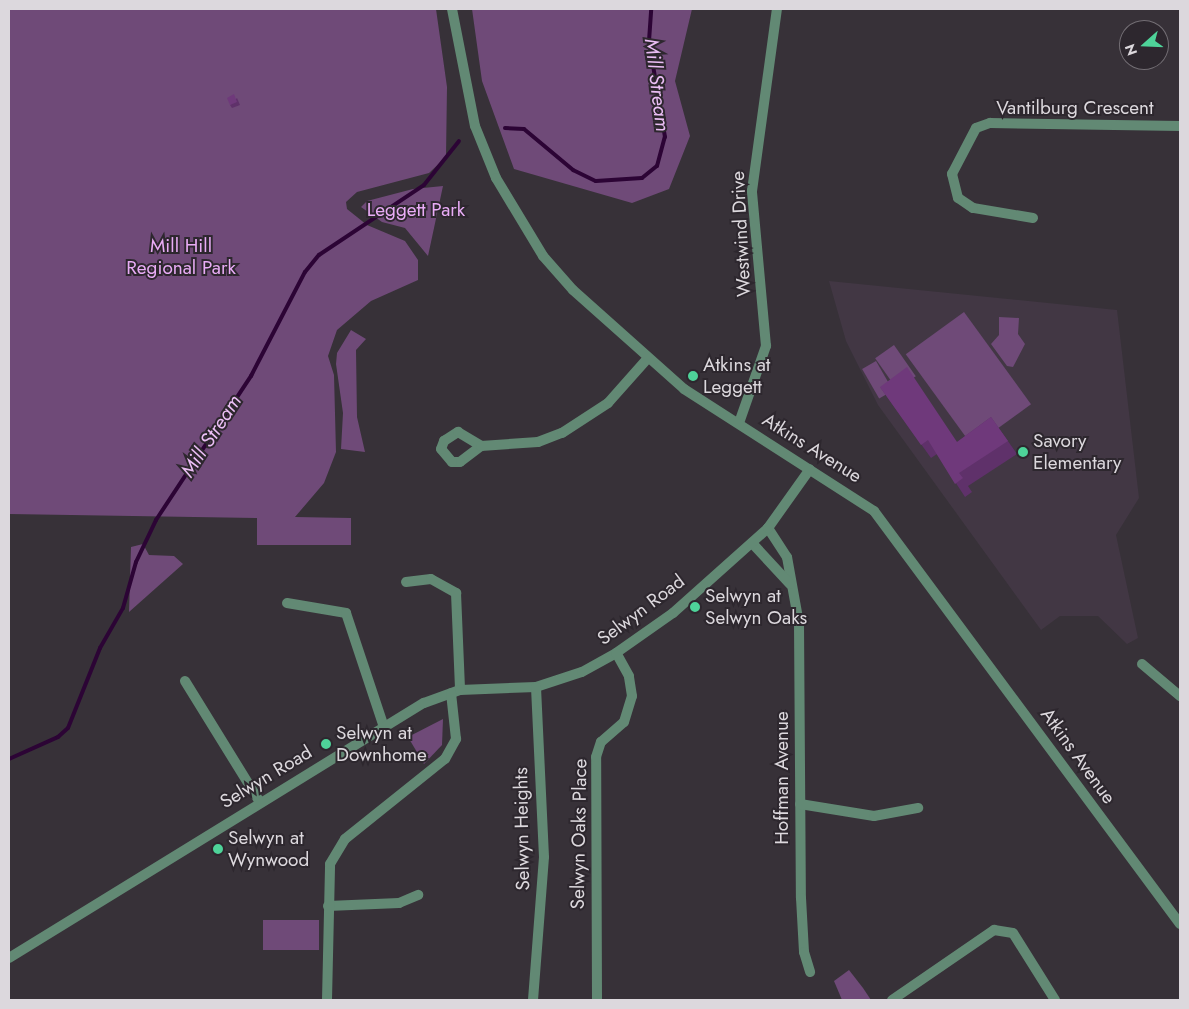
<!DOCTYPE html>
<style>
body{margin:0}
#map{position:relative;width:1189px;height:1009px;overflow:hidden;background:#373138;font-family:Jost,sans-serif}
div>[style]{position:absolute}
[style*='--x']{left:calc(var(--x)*1px);top:calc(var(--y)*1px);width:calc(var(--w)*1px);rotate:calc(var(--a)*1deg)}
.built>*{inset:0;background:#423744}
.green>*{inset:0;background:#6f4a78;transform-origin:0 0}
.stream>*{height:4px;margin:-2px;padding:0 2px;transform-origin:2px;border-radius:2px;background:#2c0435}
.minor>*{height:10px;margin:-5px;padding:0 5px;transform-origin:5px;border-radius:5px;background:#628974}
.tertiary>*{height:10px;margin:-5px;padding:0 5px;transform-origin:5px;border-radius:5px;background:#628974}
.wall>*{inset:0;background:#5f316a}
.building>*{inset:0;background:#6f397b}
.dots>*{width:14px;height:14px;translate:-50% -50%;box-sizing:border-box;border:2px solid #2d272e;border-radius:50%}
span{translate:-50% -50%;white-space:nowrap;text-align:center;line-height:1.15;-webkit-text-stroke:4px #2d272e;paint-order:stroke}
.street-label{font-size:19px;color:#dcd8dd}
.park-label{font-size:19px;color:#e9acf6}
.poi-label{font-size:19px;color:#dcd8dd}
.left{translate:0 -50%;text-align:left}
.water-label{font-size:20px;color:#ebbef5;font-style:italic}
.frame{position:absolute;inset:0;border:10px solid #dcd8dd;pointer-events:none}
.north{position:absolute;left:1119px;top:20px;width:50px;height:50px;box-sizing:border-box;background:#2d272e;border:1px solid #736e74;border-radius:50%;rotate:250deg;font-size:14px;font-weight:700;line-height:20px;text-align:center;color:#dcd8dd}
.north::after{content:'';display:block;margin:auto;width:18px;height:22px;background:#4ed399;clip-path:polygon(50% 0,100% 100%,50% 72%,0 100%)}
</style>
<div id="map">
<div class="built">
<i style="clip-path:polygon(829px 281px,1117px 310px,1139px 498px,1116px 535px,1138px 638px,1127px 644px,1098px 616px,1060px 616px,1041px 630px,878px 405px,846px 341px)"></i>
</div>
<div class="green">
<i style="clip-path:polygon(9px 9px,436px 9px,447px 87px,446px 157px,429px 173px,357px 192px,346px 202px,347px 209px,367px 225px,405px 241px,418px 260px,418px 280px,371px 301px,337px 330px,328px 356px,334px 375px,336px 452px,324px 483px,295px 517px,351px 518px,351px 545px,257px 545px,257px 518px,9px 514px)"></i>
<i style="clip-path:polygon(472px 9px,692px 9px,675px 81px,690px 136px,669px 189px,632px 203px,514px 169px,482px 81px)"></i>
<i style="clip-path:polygon(443px 186px,428px 256px,405px 228px,382px 222px,361px 207px,367px 201px,413px 189px)"></i>
<i style="left:964px;top:312px;width:114px;height:72px;rotate:54deg"></i>
<i style="clip-path:polygon(999px 317px,1019px 318px,1018px 334px,1025px 344px,1013px 367px,1007px 366px,991px 344px,999px 335px)"></i>
<i style="clip-path:polygon(351px 330px,366px 339px,356px 350px,357px 417px,365px 452px,341px 449px,343px 413px,336px 364px,337px 353px)"></i>
<i style="left:894px;top:345px;width:38px;height:23px;rotate:55deg"></i>
<i style="left:876px;top:361px;width:34px;height:16px;rotate:60deg"></i>
<i style="clip-path:polygon(143px 544px,149px 555px,174px 556px,183px 564px,129px 612px,131px 547px)"></i>
<i style="clip-path:polygon(443px 719px,442px 745px,424px 764px,408px 737px)"></i>
<i style="left:263px;top:920px;width:56px;height:30px"></i>
<i style="clip-path:polygon(849px 970px,863px 988px,871px 1000px,842px 1000px,834px 981px)"></i>
</div>
<div class="stream">
<i style="--x:505;--y:128;--w:19;--a:3"></i>
<i style="--x:524;--y:129;--w:64;--a:39.9"></i>
<i style="--x:573;--y:170;--w:25;--a:26"></i>
<i style="--x:596;--y:181;--w:46;--a:-3.7"></i>
<i style="--x:642;--y:178;--w:19;--a:-39"></i>
<i style="--x:657;--y:166;--w:30;--a:-75"></i>
<i style="--x:665;--y:137;--w:97;--a:-99.5"></i>
<i style="--x:649;--y:41;--w:32;--a:-86"></i>
<i style="--x:9;--y:759;--w:54;--a:-24.2"></i>
<i style="--x:58;--y:737;--w:13;--a:-42"></i>
<i style="--x:68;--y:728;--w:86;--a:-68.2"></i>
<i style="--x:100;--y:648;--w:46;--a:-60.1"></i>
<i style="--x:123;--y:608;--w:48;--a:-74.2"></i>
<i style="--x:136;--y:562;--w:47;--a:-64.5"></i>
<i style="--x:156;--y:520;--w:173;--a:-56.6"></i>
<i style="--x:251;--y:376;--w:117;--a:-62.6"></i>
<i style="--x:305;--y:272;--w:22;--a:-51"></i>
<i style="--x:319;--y:255;--w:126;--a:-33.7"></i>
<i style="--x:424;--y:185;--w:56;--a:-51.5"></i>
</div>
<div class="minor">
<i style="--x:1033;--y:218;--w:61;--a:-170.5"></i>
<i style="--x:973;--y:208;--w:18;--a:-146"></i>
<i style="--x:958;--y:198;--w:25;--a:-104"></i>
<i style="--x:952;--y:174;--w:52;--a:-62.4"></i>
<i style="--x:976;--y:128;--w:15;--a:-20"></i>
<i style="--x:990;--y:123;--w:190;--a:0.9"></i>
<i style="--x:739;--y:423;--w:82;--a:-70.7"></i>
<i style="--x:766;--y:346;--w:156;--a:-95.2"></i>
<i style="--x:752;--y:191;--w:184;--a:-82.2"></i>
<i style="--x:481;--y:446;--w:26;--a:143"></i>
<i style="--x:460;--y:462;--w:8;--a:180"></i>
<i style="--x:452;--y:462;--w:17;--a:-130"></i>
<i style="--x:441;--y:449;--w:9;--a:-69"></i>
<i style="--x:444;--y:441;--w:17;--a:-33"></i>
<i style="--x:458;--y:432;--w:27;--a:31"></i>
<i style="--x:481;--y:446;--w:57;--a:-4"></i>
<i style="--x:538;--y:442;--w:26;--a:-21"></i>
<i style="--x:562;--y:433;--w:55;--a:-33.1"></i>
<i style="--x:608;--y:403;--w:60;--a:-48.4"></i>
<i style="--x:768;--y:528;--w:35;--a:57"></i>
<i style="--x:787;--y:557;--w:68;--a:79.8"></i>
<i style="--x:799;--y:624;--w:274;--a:89.6"></i>
<i style="--x:801;--y:898;--w:54;--a:86.8"></i>
<i style="--x:804;--y:952;--w:21;--a:73"></i>
<i style="--x:752;--y:543;--w:56;--a:47.2"></i>
<i style="--x:406;--y:582;--w:25;--a:-7"></i>
<i style="--x:431;--y:579;--w:29;--a:29"></i>
<i style="--x:456;--y:593;--w:97;--a:87.6"></i>
<i style="--x:287;--y:603;--w:60;--a:9.6"></i>
<i style="--x:346;--y:613;--w:120;--a:71.6"></i>
<i style="--x:1142;--y:664;--w:50;--a:40.1"></i>
<i style="--x:185;--y:681;--w:141;--a:58.3"></i>
<i style="--x:800;--y:804;--w:75;--a:9.2"></i>
<i style="--x:874;--y:816;--w:45;--a:-10.3"></i>
<i style="--x:328;--y:906;--w:71;--a:-2.4"></i>
<i style="--x:399;--y:903;--w:21;--a:-23"></i>
<i style="--x:9;--y:958;--w:487;--a:-31.6"></i>
<i style="--x:424;--y:703;--w:38;--a:-20"></i>
<i style="--x:460;--y:690;--w:76;--a:-2.3"></i>
<i style="--x:536;--y:687;--w:48;--a:-18.1"></i>
<i style="--x:582;--y:672;--w:39;--a:-29"></i>
<i style="--x:616;--y:653;--w:70;--a:-35.1"></i>
<i style="--x:673;--y:613;--w:127;--a:-41.8"></i>
<i style="--x:768;--y:528;--w:72;--a:-54.6"></i>
<i style="--x:327;--y:1000;--w:136;--a:-88.7"></i>
<i style="--x:330;--y:864;--w:29;--a:-59"></i>
<i style="--x:345;--y:839;--w:128;--a:-38.7"></i>
<i style="--x:445;--y:759;--w:23;--a:-61"></i>
<i style="--x:456;--y:739;--w:46;--a:-96.2"></i>
<i style="--x:533;--y:1000;--w:143;--a:-85.6"></i>
<i style="--x:544;--y:857;--w:170;--a:-92.7"></i>
<i style="--x:597;--y:1000;--w:243;--a:-90.2"></i>
<i style="--x:596;--y:757;--w:16;--a:-72"></i>
<i style="--x:601;--y:742;--w:30;--a:-41"></i>
<i style="--x:624;--y:722;--w:27;--a:-73"></i>
<i style="--x:632;--y:696;--w:20;--a:-99"></i>
<i style="--x:629;--y:676;--w:26;--a:-119"></i>
<i style="--x:892;--y:1000;--w:124;--a:-34.5"></i>
<i style="--x:994;--y:930;--w:19;--a:9"></i>
<i style="--x:1013;--y:933;--w:79;--a:57.9"></i>
</div>
<div class="tertiary">
<i style="--x:452;--y:9;--w:119;--a:78.9"></i>
<i style="--x:475;--y:126;--w:56;--a:68"></i>
<i style="--x:496;--y:178;--w:91;--a:58.9"></i>
<i style="--x:543;--y:256;--w:45;--a:48.6"></i>
<i style="--x:573;--y:290;--w:149;--a:41.7"></i>
<i style="--x:684;--y:389;--w:226;--a:32.7"></i>
<i style="--x:874;--y:511;--w:514;--a:53.46"></i>
</div>
<div class="wall">
<i style="clip-path:polygon(237px 98px,240px 105px,232px 108px,230px 105px)"></i>
<i style="clip-path:polygon(880px 387px,957px 442px,991px 417px,1017px 454px,968px 486px,972px 492px,965px 497px,937px 454px,931px 458px)"></i>
</div>
<div class="building">
<i style="clip-path:polygon(234px 94px,237px 102px,230px 105px,227px 98px)"></i>
<i style="clip-path:polygon(907px 367px,957px 442px,991px 417px,1008px 441px,959px 473px,963px 478px,955px 484px,928px 440px,921px 445px,880px 387px)"></i>
</div>
<div class="dots">
<i style="left:693px;top:376px;background:#4ed399"></i>
<i style="left:1023px;top:452px;background:#4ed399"></i>
<i style="left:695px;top:607px;background:#4ed399"></i>
<i style="left:326px;top:744px;background:#4ed399"></i>
<i style="left:218px;top:849px;background:#4ed399"></i>
</div>
<div class="street-label">
<span style="left:1075px;top:108px">Vantilburg Crescent</span>
<span style="left:741px;top:234px;rotate:-93deg">Westwind Drive</span>
<span style="left:812px;top:448px;rotate:32deg">Atkins Avenue</span>
<span style="left:641px;top:610px;rotate:-37deg">Selwyn Road</span>
<span style="left:1078px;top:756px;rotate:54deg">Atkins Avenue</span>
<span style="left:266px;top:777px;rotate:-31deg">Selwyn Road</span>
<span style="left:782px;top:778px;rotate:-90deg">Hoffman Avenue</span>
<span style="left:522px;top:829px;rotate:-91deg">Selwyn Heights</span>
<span style="left:579px;top:834px;rotate:-89deg">Selwyn Oaks Place</span>
</div>
<div class="park-label">
<span style="left:416px;top:210px">Leggett Park</span>
<span style="left:181px;top:257px">Mill Hill<br>Regional Park</span>
</div>
<div class="poi-label">
<span class="left" style="left:703px;top:376px">Atkins at<br>Leggett</span>
<span class="left" style="left:1033px;top:452px">Savory<br>Elementary</span>
<span class="left" style="left:705px;top:607px">Selwyn at<br>Selwyn Oaks</span>
<span class="left" style="left:336px;top:744px">Selwyn at<br>Downhome</span>
<span class="left" style="left:228px;top:849px">Selwyn at<br>Wynwood</span>
</div>
<div class="water-label">
<span style="left:657px;top:85px;rotate:83deg">Mill Stream</span>
<span style="left:211px;top:436px;rotate:-57deg">Mill Stream</span>
</div>
<div class="frame"></div>
<div class="north">N</div>
</div>
